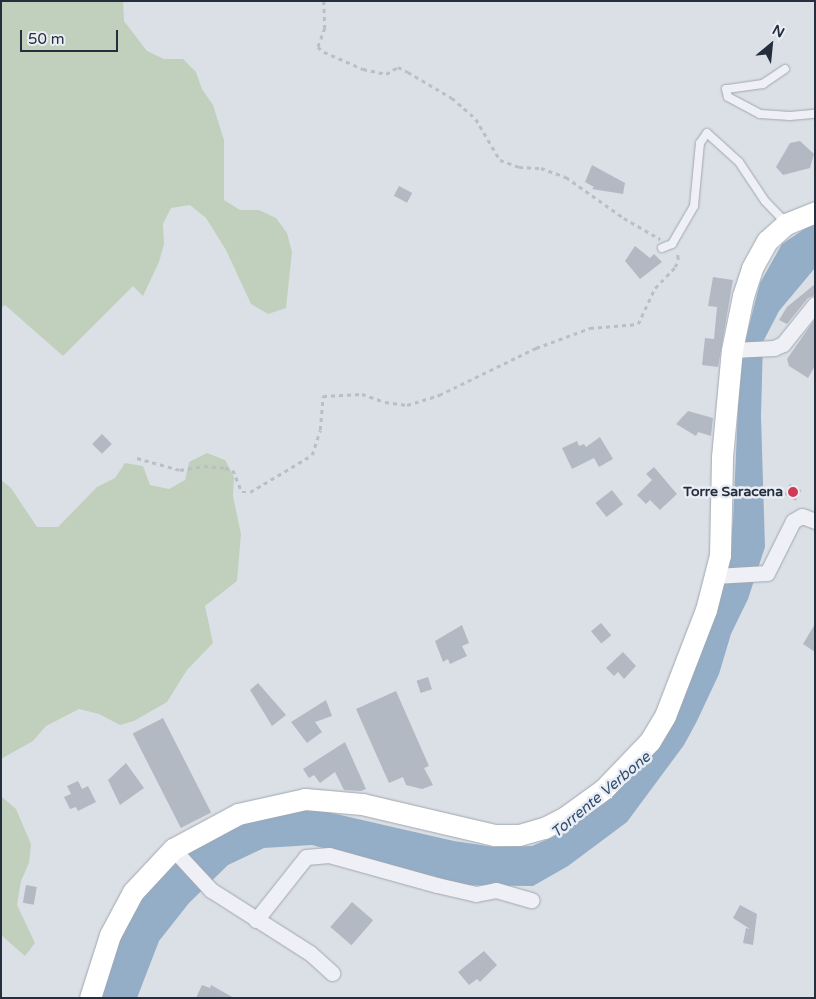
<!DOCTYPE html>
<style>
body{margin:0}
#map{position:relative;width:816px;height:999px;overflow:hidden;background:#dbe0e6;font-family:"Varela Round",sans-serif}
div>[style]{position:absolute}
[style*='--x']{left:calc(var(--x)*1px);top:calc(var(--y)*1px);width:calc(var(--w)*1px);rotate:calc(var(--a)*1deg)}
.green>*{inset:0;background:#c1d0bc}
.water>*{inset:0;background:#94aec8}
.building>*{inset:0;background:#b2b9c3;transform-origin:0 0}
.path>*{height:2.5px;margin-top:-1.25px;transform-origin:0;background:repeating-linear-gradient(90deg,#babec5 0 4px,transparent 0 8px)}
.roads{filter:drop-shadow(0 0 1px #a1a7b0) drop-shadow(0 0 1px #a1a7b0)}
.lane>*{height:8px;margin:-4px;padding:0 4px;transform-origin:4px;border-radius:4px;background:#eef0f5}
.street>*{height:15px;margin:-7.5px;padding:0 7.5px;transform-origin:7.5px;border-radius:7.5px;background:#eef0f5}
.secondary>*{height:21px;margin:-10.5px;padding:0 10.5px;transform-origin:10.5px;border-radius:10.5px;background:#fff}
.dots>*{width:14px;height:14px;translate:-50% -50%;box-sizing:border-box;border:2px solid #eaeef4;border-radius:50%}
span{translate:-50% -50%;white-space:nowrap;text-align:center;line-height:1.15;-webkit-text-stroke:5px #eaeef4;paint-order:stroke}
.poi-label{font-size:14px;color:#252e3d;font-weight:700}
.right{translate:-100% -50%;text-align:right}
.water-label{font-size:15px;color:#2e4c71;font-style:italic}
.frame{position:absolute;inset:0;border:2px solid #252e3d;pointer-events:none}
.north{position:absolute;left:746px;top:20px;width:50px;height:50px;-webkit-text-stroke:4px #eaeef4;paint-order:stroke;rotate:28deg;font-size:14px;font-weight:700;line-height:20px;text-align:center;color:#252e3d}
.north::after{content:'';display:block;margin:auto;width:18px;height:22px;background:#252e3d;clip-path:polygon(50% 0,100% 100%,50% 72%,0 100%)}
.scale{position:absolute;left:20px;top:30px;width:98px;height:22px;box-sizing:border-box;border:2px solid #252e3d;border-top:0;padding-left:6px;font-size:15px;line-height:18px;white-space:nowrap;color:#252e3d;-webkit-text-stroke:4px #eaeef4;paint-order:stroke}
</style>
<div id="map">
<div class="green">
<i style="clip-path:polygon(1px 1px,123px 1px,124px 21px,147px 51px,164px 59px,183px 59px,196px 72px,202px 89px,213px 105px,224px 140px,224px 200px,240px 210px,259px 210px,276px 218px,287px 233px,292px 252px,286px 308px,268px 314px,251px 304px,226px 250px,206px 218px,190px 205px,171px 208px,163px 224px,164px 244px,159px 262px,143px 296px,133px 286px,63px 356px,5px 305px,1px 308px)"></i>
<i style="clip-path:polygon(207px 453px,225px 460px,234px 477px,233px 496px,241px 534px,237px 581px,205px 606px,213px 643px,187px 670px,167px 702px,134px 721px,120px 725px,99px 714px,79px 709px,46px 726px,33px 741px,1px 759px,1px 480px,11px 488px,37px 527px,58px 527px,97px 487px,115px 478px,125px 463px,143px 466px,150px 485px,169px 489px,185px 480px,189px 462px)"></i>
<i style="clip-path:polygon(1px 796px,16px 809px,31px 844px,29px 863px,21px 881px,17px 905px,35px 943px,25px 956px,1px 935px)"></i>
</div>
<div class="water">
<i style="clip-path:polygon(815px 222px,815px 268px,779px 311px,763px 342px,761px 416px,765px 547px,748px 599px,731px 634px,719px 674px,697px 721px,684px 745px,627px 822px,568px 866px,533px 886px,457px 885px,312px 845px,264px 848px,228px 865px,189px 903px,159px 941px,137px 998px,97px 998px,115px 949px,144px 894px,172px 862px,201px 842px,239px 825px,267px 816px,310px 808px,454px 841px,494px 847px,532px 846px,553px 837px,578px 820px,632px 775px,727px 566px,733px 522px,740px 361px,760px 283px,782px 244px)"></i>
</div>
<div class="building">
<i style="clip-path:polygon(800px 141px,814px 154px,810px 168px,783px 175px,776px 167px,790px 143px)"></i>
<i style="clip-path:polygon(592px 165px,625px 183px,623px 194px,592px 189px,594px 187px,585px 182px)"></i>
<i style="left:399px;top:186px;width:15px;height:11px;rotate:28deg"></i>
<i style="clip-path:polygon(635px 246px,650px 258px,654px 254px,662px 262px,640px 279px,625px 261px)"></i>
<i style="clip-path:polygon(713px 277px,733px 280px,718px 367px,702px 365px,705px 338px,714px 339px,717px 307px,708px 306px)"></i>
<i style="clip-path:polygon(815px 284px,815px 295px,808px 298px,787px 324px,779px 320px,787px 307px)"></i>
<i style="clip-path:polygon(815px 319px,815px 366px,808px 378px,789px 366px,787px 359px)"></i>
<i style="clip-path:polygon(688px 411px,713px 418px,711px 436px,698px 432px,696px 436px,676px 424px)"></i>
<i style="left:102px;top:434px;width:14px;height:14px;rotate:45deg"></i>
<i style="clip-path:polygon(600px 437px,613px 459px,599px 467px,594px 458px,572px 469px,562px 448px,577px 441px,579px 446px,584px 444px,586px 447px)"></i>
<i style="clip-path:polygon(654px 467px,677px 494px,660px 510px,650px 500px,646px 504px,637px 495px,652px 480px,646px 474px)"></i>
<i style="left:790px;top:484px;width:13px;height:12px;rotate:29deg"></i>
<i style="left:612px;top:490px;width:18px;height:21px;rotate:52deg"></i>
<i style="left:601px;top:623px;width:16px;height:13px;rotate:50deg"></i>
<i style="clip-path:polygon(815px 624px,815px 652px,803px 644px)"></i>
<i style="clip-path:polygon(462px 625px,469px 643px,462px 646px,467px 656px,450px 664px,448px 659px,443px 662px,435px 641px)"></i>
<i style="clip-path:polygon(623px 652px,636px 666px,624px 679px,618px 672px,614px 676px,606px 668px)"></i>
<i style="left:428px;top:677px;width:13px;height:12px;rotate:72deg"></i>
<i style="clip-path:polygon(258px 683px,286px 715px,272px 726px,250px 690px)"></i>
<i style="clip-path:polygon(396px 691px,429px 766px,424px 768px,433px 785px,422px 789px,406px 785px,403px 777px,389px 783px,356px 709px)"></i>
<i style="clip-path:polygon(326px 700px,332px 716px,315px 722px,322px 732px,307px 743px,291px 722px)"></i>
<i style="left:163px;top:718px;width:106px;height:34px;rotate:63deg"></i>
<i style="clip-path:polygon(345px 742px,366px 789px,361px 791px,344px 790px,335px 772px,320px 783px,314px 775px,309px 778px,303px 769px)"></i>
<i style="clip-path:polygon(126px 763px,144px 788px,120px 805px,108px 780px)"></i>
<i style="clip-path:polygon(78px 781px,82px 789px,88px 786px,96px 802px,78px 811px,76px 807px,70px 809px,64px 797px,71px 794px,67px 786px)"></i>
<i style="left:26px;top:885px;width:11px;height:18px;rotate:10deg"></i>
<i style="left:352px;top:902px;width:28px;height:33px;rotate:41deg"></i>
<i style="clip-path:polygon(740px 905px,757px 914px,753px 945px,743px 943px,746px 928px,750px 929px,733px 918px)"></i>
<i style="clip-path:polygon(484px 951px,497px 965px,480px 982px,477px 979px,469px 985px,458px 972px)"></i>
<i style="clip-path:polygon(202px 985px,210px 988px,211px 985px,234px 998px,196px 998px)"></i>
</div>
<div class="path">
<i style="--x:324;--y:1;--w:27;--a:88"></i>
<i style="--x:325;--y:28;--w:20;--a:110"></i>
<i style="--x:318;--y:47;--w:8;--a:40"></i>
<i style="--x:324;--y:52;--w:43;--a:23.6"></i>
<i style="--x:363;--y:69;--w:24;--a:12"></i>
<i style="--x:386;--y:74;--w:14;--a:-30"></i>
<i style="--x:398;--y:67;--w:11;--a:27"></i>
<i style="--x:408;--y:72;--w:51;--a:30.6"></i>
<i style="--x:452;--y:98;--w:32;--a:41"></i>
<i style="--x:476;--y:119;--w:48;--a:59.7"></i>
<i style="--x:500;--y:160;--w:20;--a:20"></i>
<i style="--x:519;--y:167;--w:22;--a:3"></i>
<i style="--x:541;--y:168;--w:27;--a:20"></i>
<i style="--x:566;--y:177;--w:71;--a:35.3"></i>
<i style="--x:624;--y:218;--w:42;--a:30.3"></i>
<i style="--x:137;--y:458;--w:45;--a:15.6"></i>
<i style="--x:180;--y:470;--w:24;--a:-9"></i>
<i style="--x:204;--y:466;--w:21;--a:5"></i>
<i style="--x:225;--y:468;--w:8;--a:14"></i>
<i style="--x:233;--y:470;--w:24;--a:68"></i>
<i style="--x:242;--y:492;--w:8;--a:0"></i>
<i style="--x:250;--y:492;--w:72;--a:-30.8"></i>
<i style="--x:312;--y:455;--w:26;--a:-72"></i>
<i style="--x:320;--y:430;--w:34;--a:-85"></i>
<i style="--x:323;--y:396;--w:39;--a:-3"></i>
<i style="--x:362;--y:394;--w:24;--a:19"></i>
<i style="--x:385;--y:402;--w:22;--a:8"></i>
<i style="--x:407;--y:405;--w:34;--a:-17"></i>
<i style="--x:439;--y:395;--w:108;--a:-25.9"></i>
<i style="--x:536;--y:348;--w:58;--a:-20.3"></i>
<i style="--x:590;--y:328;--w:48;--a:-4.8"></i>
<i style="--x:638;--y:324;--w:40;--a:-65"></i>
<i style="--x:655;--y:288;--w:29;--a:-46"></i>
<i style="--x:675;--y:267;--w:9;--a:-69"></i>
<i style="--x:678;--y:259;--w:6;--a:-99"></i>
</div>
<div class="roads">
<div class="lane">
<i style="--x:785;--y:69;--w:27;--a:146"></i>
<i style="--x:763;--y:84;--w:37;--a:172"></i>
<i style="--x:726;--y:89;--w:8;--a:76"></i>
<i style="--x:728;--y:97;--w:36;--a:28"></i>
<i style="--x:760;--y:114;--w:30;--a:4"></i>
<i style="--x:790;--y:116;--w:25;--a:-5"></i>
<i style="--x:662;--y:248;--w:11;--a:-22"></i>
<i style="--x:672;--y:244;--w:44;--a:-59.9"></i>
<i style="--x:694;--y:206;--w:63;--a:-84.6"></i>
<i style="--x:700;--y:143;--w:12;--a:-55"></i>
<i style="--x:707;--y:133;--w:43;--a:42.2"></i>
<i style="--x:739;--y:162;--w:47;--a:56.3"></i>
<i style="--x:765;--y:201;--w:29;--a:46"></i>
</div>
<div class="street">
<i style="--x:732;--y:350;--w:42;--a:-2.7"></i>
<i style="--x:774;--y:348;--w:10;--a:-24"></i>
<i style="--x:783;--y:344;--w:51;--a:-51.3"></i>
<i style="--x:715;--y:576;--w:52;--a:-3.3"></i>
<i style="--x:767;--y:573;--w:58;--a:-63.4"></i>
<i style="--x:793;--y:521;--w:10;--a:-29"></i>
<i style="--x:802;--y:516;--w:14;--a:21"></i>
<i style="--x:173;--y:849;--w:56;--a:47.2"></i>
<i style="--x:211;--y:890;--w:117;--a:32.5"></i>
<i style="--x:310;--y:953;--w:30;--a:42"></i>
<i style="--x:256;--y:920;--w:80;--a:-51.6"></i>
<i style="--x:306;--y:857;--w:23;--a:-5"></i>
<i style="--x:329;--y:855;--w:112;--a:15.5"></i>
<i style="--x:437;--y:885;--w:40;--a:13"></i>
<i style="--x:476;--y:894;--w:20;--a:-11"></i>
<i style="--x:496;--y:890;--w:37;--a:16"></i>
</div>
<div class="secondary">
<i style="--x:90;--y:998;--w:66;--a:-72.4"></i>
<i style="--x:110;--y:935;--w:49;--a:-61.9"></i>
<i style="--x:133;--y:892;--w:59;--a:-47.1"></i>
<i style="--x:173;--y:849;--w:74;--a:-28.3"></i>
<i style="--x:238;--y:814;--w:69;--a:-12.6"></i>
<i style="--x:305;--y:799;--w:57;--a:5"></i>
<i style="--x:362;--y:804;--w:136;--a:13.2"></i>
<i style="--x:494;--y:835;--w:25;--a:0"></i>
<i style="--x:519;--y:835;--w:26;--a:-16"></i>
<i style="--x:544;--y:828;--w:22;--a:-27"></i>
<i style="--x:564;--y:818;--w:49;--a:-35.9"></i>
<i style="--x:604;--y:789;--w:66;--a:-46.2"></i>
<i style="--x:650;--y:741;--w:29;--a:-59"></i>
<i style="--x:665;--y:716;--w:114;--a:-68.9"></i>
<i style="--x:706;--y:610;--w:57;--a:-75.7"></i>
<i style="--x:720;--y:555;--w:98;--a:-88.8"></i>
<i style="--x:722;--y:457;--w:107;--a:-84.7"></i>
<i style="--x:732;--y:350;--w:55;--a:-78.5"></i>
<i style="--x:743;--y:296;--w:29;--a:-72"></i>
<i style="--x:752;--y:268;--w:31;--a:-61"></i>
<i style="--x:767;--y:241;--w:25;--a:-42"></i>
<i style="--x:786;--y:224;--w:31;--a:-22"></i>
</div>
</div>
<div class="dots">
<i style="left:793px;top:492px;background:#d13a52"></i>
</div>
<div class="poi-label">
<span class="right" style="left:783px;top:492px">Torre Saracena</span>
</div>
<div class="water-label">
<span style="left:601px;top:795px;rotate:-40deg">Torrente Verbone</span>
</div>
<div class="frame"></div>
<div class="north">N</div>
<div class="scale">50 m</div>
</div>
